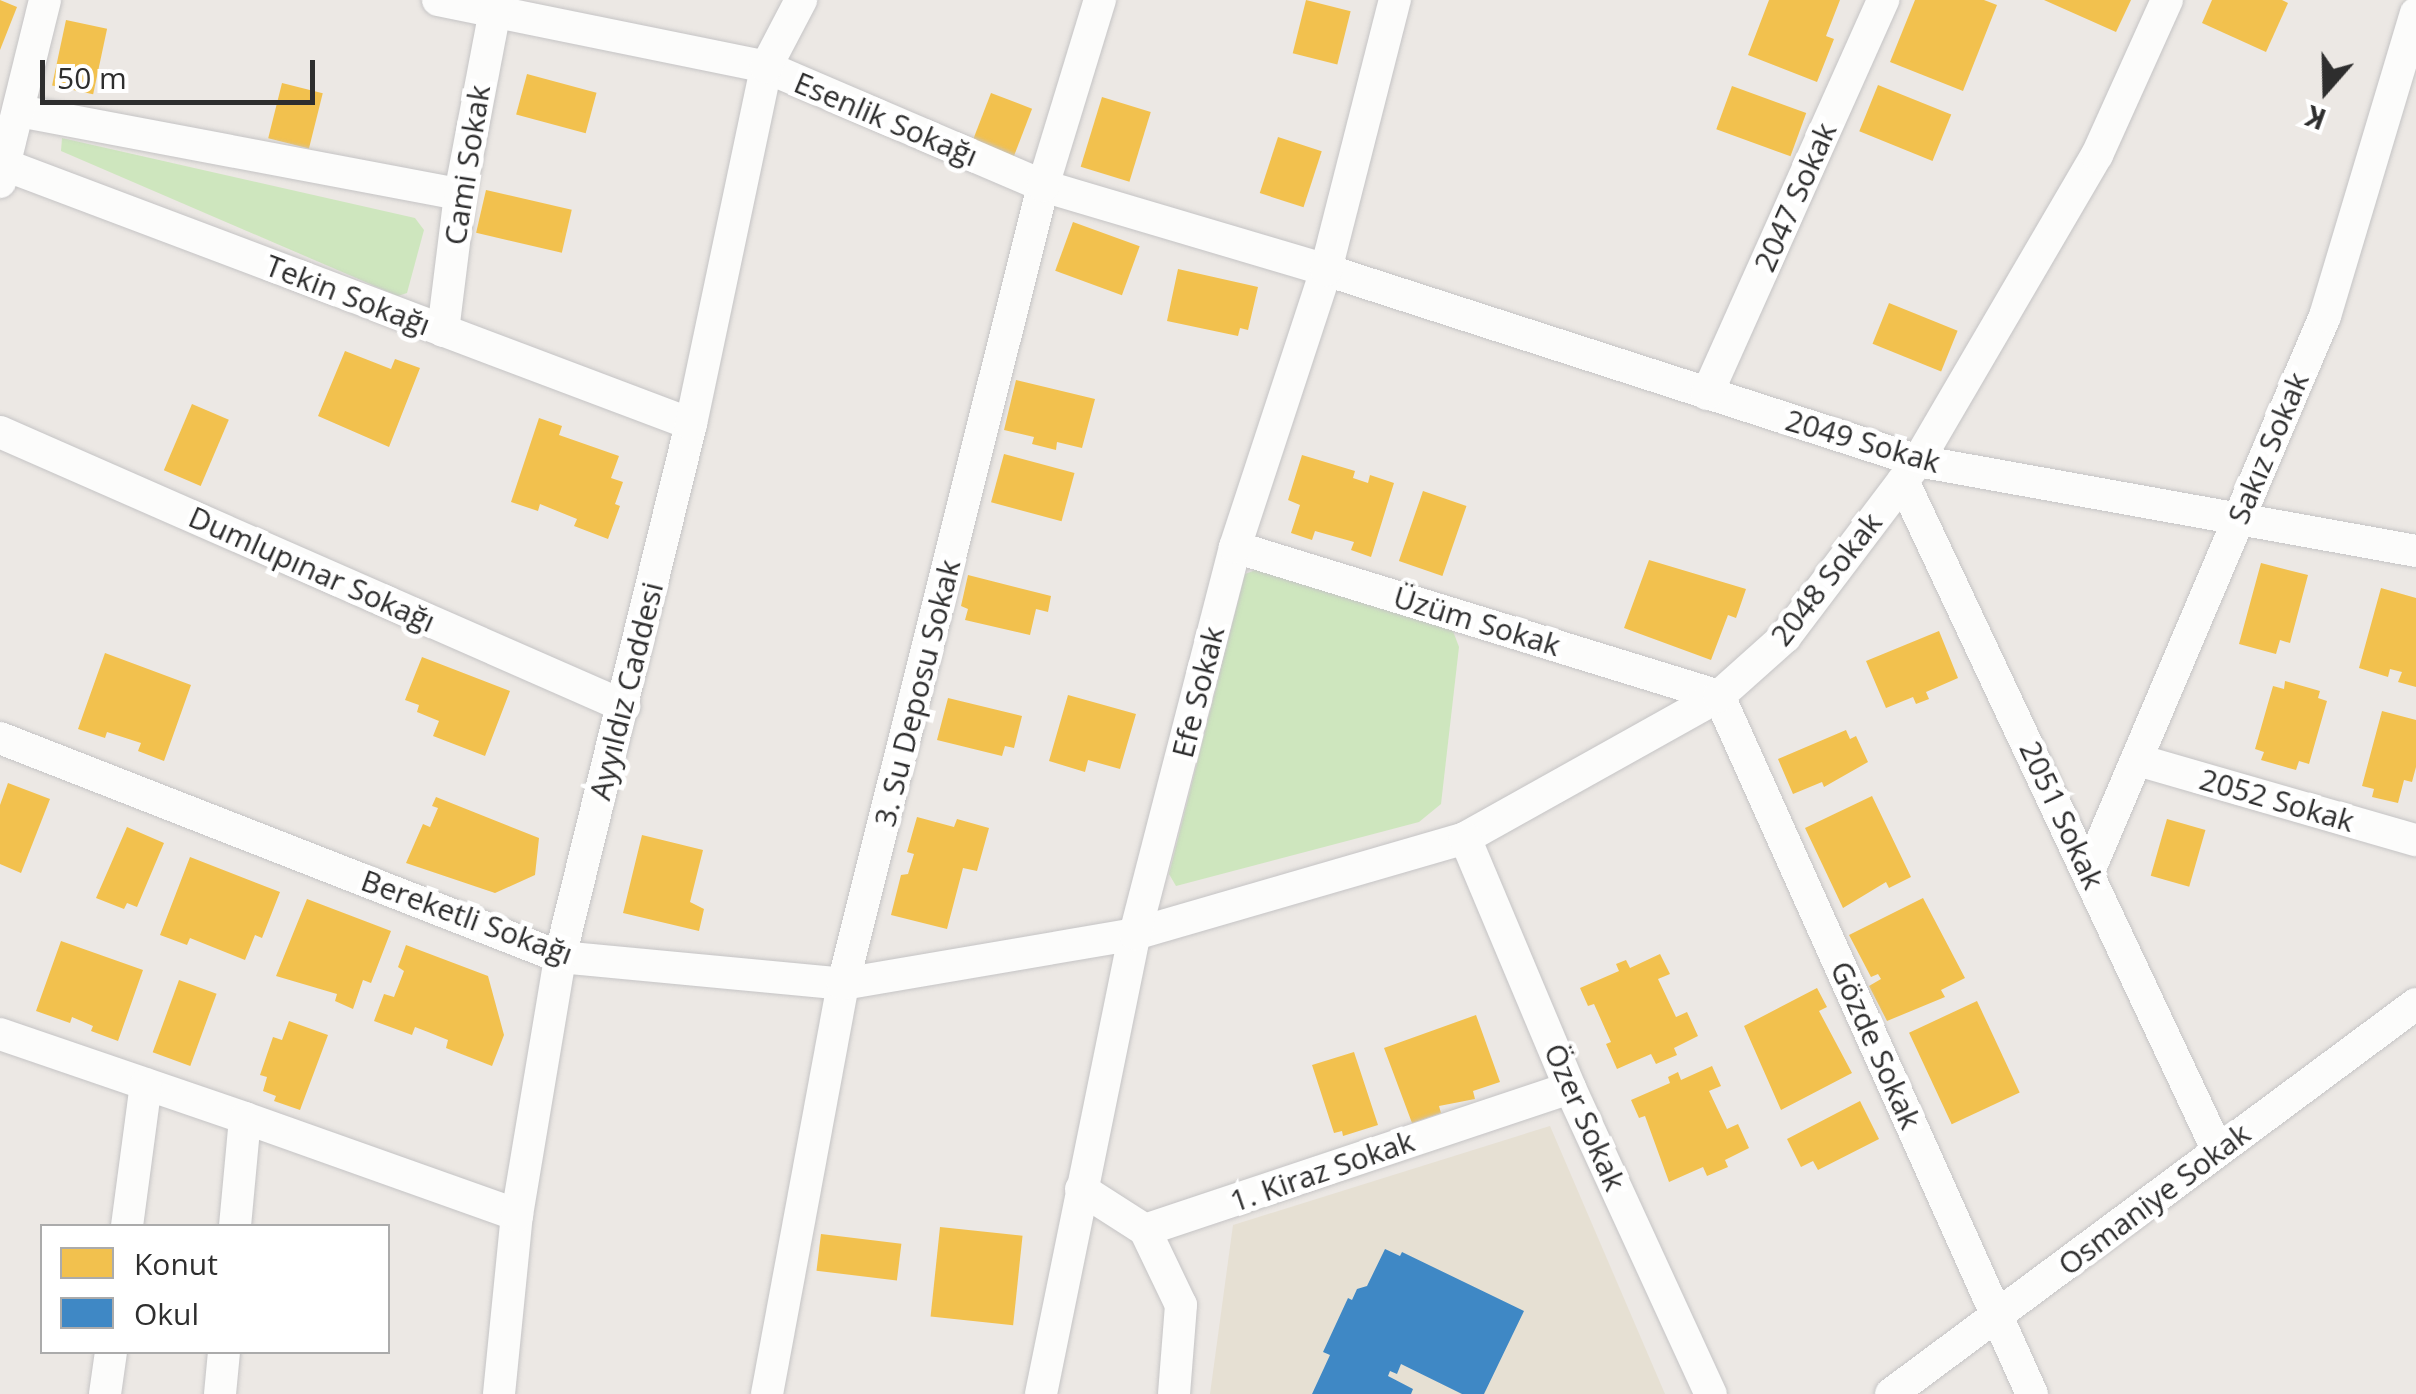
<!DOCTYPE html>
<meta charset="utf-8">
<style>
body{margin:0}
#map{position:relative;width:2416px;height:1394px;overflow:hidden;background:#ece8e4;font-family:"Open Sans",sans-serif}
div>[style]{position:absolute}
[style*='--x']{left:calc(var(--x)*1px);top:calc(var(--y)*1px);width:calc(var(--w)*1px);rotate:calc(var(--a)*1deg)}
.education>*{inset:0;background:#e6e0d3}
.green>*{inset:0;background:#cee6be}
.homes>*{inset:0;background:#f2c14e;transform-origin:0 0}
.schools>*{inset:0;background:#3f88c5}
.roads{filter:drop-shadow(0 0 2px #c5c4c5) drop-shadow(0 0 2px #c5c4c5)}
.street>*{height:32px;margin:-16px;padding:0 16px;transform-origin:16px;border-radius:16px;background:#fcfcfb}
span{translate:-50% -50%;white-space:nowrap;text-align:center;line-height:1.15;-webkit-text-stroke:10px #fff;paint-order:stroke}
.street-label{font-size:30px;color:#2e2e2e}
.legend{position:absolute;left:40px;top:1224px;width:350px;height:130px;box-sizing:border-box;background:#fff;border:2px solid #ababab;margin:0;padding:12px 18px;list-style:none;font-size:30px;color:#2e2e2e}
.legend li{display:flex;align-items:center;gap:20px;height:50px}
.legend b{width:50px;border:2px solid #ababab}
.north{position:absolute;left:2276px;top:40px;width:100px;height:100px;-webkit-text-stroke:8px #fff;paint-order:stroke;rotate:200deg;font-size:28px;font-weight:700;line-height:40px;text-align:center;color:#2e2e2e}
.north::after{content:'';display:block;margin:auto;width:35px;height:45px;background:#2e2e2e;clip-path:polygon(50% 0,100% 100%,50% 72%,0 100%)}
.scale{position:absolute;left:40px;top:60px;width:275px;height:45px;box-sizing:border-box;border:5px solid #2e2e2e;border-top:0;padding-left:12px;font-size:30px;line-height:35px;white-space:nowrap;color:#2e2e2e;-webkit-text-stroke:8px #fff;paint-order:stroke}
</style>
<div id="map">
<div class="education">
<i style="clip-path:polygon(1550px 1126px,1665px 1394px,1210px 1394px,1233px 1225px)"></i>
</div>
<div class="green">
<i style="clip-path:polygon(62px 138px,415px 218px,424px 230px,407px 293px,398px 296px,61px 151px)"></i>
<i style="clip-path:polygon(1261px 568px,1453px 631px,1459px 647px,1441px 804px,1419px 822px,1176px 886px,1169px 874px,1245px 574px)"></i>
</div>
<div class="homes">
<i style="clip-path:polygon(0 0,17px 7px,0 50px)"></i>
<i style="left:1306px;top:0;width:46px;height:55px;rotate:14deg"></i>
<i style="clip-path:polygon(1769px 0,1840px 0,1826px 36px,1834px 39px,1817px 82px,1748px 55px)"></i>
<i style="clip-path:polygon(1915px 0,1984px 0,1997px 5px,1963px 91px,1890px 62px)"></i>
<i style="clip-path:polygon(2044px 0,2131px 0,2116px 32px)"></i>
<i style="clip-path:polygon(2212px 0,2282px 0,2288px 3px,2266px 52px,2202px 23px)"></i>
<i style="left:66px;top:20px;width:42px;height:67px;rotate:12deg"></i>
<i style="left:527px;top:74px;width:72px;height:42px;rotate:15deg"></i>
<i style="left:282px;top:83px;width:42px;height:57px;rotate:14deg"></i>
<i style="left:1878px;top:85px;width:79px;height:50px;rotate:22deg"></i>
<i style="left:1732px;top:86px;width:79px;height:46px;rotate:20deg"></i>
<i style="left:991px;top:93px;width:44px;height:52px;rotate:21deg"></i>
<i style="left:1102px;top:97px;width:51px;height:73px;rotate:17deg"></i>
<i style="left:1278px;top:137px;width:46px;height:59px;rotate:18deg"></i>
<i style="left:486px;top:190px;width:88px;height:44px;rotate:13deg"></i>
<i style="left:1073px;top:222px;width:71px;height:52px;rotate:20deg"></i>
<i style="clip-path:polygon(1178px 269px,1258px 287px,1248px 330px,1240px 328px,1238px 336px,1167px 321px)"></i>
<i style="left:1889px;top:303px;width:74px;height:44px;rotate:22deg"></i>
<i style="clip-path:polygon(345px 351px,391px 369px,395px 359px,420px 368px,389px 447px,318px 416px)"></i>
<i style="clip-path:polygon(1016px 380px,1095px 399px,1082px 448px,1057px 442px,1056px 450px,1032px 444px,1034px 437px,1004px 430px)"></i>
<i style="left:192px;top:404px;width:40px;height:72px;rotate:23deg"></i>
<i style="clip-path:polygon(539px 418px,562px 426px,559px 435px,619px 456px,611px 478px,623px 482px,615px 504px,620px 506px,608px 539px,574px 526px,577px 519px,540px 504px,538px 511px,511px 502px)"></i>
<i style="left:1004px;top:454px;width:73px;height:50px;rotate:15deg"></i>
<i style="clip-path:polygon(1302px 455px,1355px 471px,1353px 478px,1368px 483px,1370px 475px,1394px 483px,1371px 557px,1351px 550px,1354px 542px,1315px 531px,1312px 540px,1291px 533px,1300px 505px,1288px 500px)"></i>
<i style="left:1423px;top:491px;width:46px;height:74px;rotate:19deg"></i>
<i style="clip-path:polygon(1649px 560px,1746px 589px,1736px 618px,1728px 615px,1711px 660px,1624px 628px)"></i>
<i style="clip-path:polygon(2261px 563px,2308px 575px,2290px 643px,2280px 640px,2276px 654px,2239px 644px)"></i>
<i style="clip-path:polygon(968px 575px,1051px 596px,1048px 612px,1036px 609px,1030px 635px,965px 620px,968px 609px,961px 606px)"></i>
<i style="clip-path:polygon(2381px 588px,2416px 598px,2416px 687px,2398px 682px,2402px 672px,2390px 669px,2388px 677px,2359px 668px)"></i>
<i style="clip-path:polygon(1939px 631px,1958px 678px,1926px 692px,1929px 699px,1916px 704px,1913px 697px,1886px 708px,1866px 661px)"></i>
<i style="clip-path:polygon(105px 653px,191px 685px,164px 761px,138px 751px,141px 743px,107px 732px,105px 738px,78px 729px)"></i>
<i style="clip-path:polygon(422px 657px,510px 691px,485px 756px,433px 736px,439px 721px,417px 712px,419px 705px,405px 700px)"></i>
<i style="clip-path:polygon(2285px 681px,2320px 691px,2318px 698px,2327px 701px,2309px 764px,2299px 761px,2296px 770px,2261px 760px,2264px 752px,2255px 749px,2273px 686px,2284px 689px)"></i>
<i style="clip-path:polygon(1068px 695px,1136px 714px,1120px 769px,1088px 760px,1085px 772px,1049px 761px)"></i>
<i style="clip-path:polygon(948px 698px,1022px 716px,1014px 748px,1005px 746px,1002px 756px,937px 740px)"></i>
<i style="clip-path:polygon(2382px 711px,2416px 720px,2416px 767px,2412px 782px,2404px 780px,2398px 803px,2372px 797px,2374px 789px,2362px 786px)"></i>
<i style="clip-path:polygon(1846px 730px,1850px 739px,1856px 736px,1868px 762px,1824px 787px,1822px 782px,1793px 794px,1778px 759px)"></i>
<i style="clip-path:polygon(8px 783px,50px 799px,21px 873px,0 864px,0 805px)"></i>
<i style="clip-path:polygon(1872px 796px,1911px 877px,1889px 888px,1886px 882px,1843px 908px,1805px 828px)"></i>
<i style="clip-path:polygon(436px 797px,539px 838px,535px 875px,495px 893px,406px 863px,423px 824px,430px 827px,438px 808px,432px 806px)"></i>
<i style="clip-path:polygon(917px 817px,954px 827px,957px 819px,989px 828px,977px 871px,963px 868px,947px 929px,891px 915px,901px 875px,908px 874px,914px 854px,907px 852px)"></i>
<i style="left:2167px;top:819px;width:40px;height:59px;rotate:16deg"></i>
<i style="clip-path:polygon(127px 827px,164px 843px,137px 907px,127px 903px,124px 909px,96px 898px)"></i>
<i style="clip-path:polygon(642px 835px,703px 850px,690px 902px,704px 909px,699px 931px,623px 913px)"></i>
<i style="clip-path:polygon(190px 857px,280px 892px,262px 938px,255px 935px,245px 960px,190px 938px,187px 945px,160px 935px)"></i>
<i style="clip-path:polygon(1923px 898px,1965px 978px,1941px 990px,1945px 997px,1887px 1021px,1869px 986px,1881px 979px,1878px 974px,1871px 977px,1849px 935px)"></i>
<i style="clip-path:polygon(307px 899px,391px 931px,371px 983px,363px 980px,353px 1009px,335px 1001px,337px 994px,276px 976px)"></i>
<i style="clip-path:polygon(61px 941px,143px 970px,118px 1041px,91px 1031px,93px 1026px,72px 1017px,70px 1023px,36px 1011px)"></i>
<i style="clip-path:polygon(406px 945px,488px 976px,504px 1035px,492px 1066px,446px 1048px,448px 1040px,428px 1032px,415px 1027px,412px 1035px,374px 1021px,384px 994px,394px 997px,404px 971px,398px 967px)"></i>
<i style="clip-path:polygon(1660px 954px,1670px 974px,1658px 979px,1676px 1017px,1687px 1012px,1698px 1036px,1674px 1048px,1677px 1055px,1656px 1064px,1651px 1054px,1617px 1069px,1606px 1044px,1611px 1042px,1594px 1004px,1588px 1006px,1580px 988px,1619px 971px,1616px 964px,1626px 960px,1630px 968px)"></i>
<i style="left:179px;top:980px;width:40px;height:77px;rotate:20deg"></i>
<i style="clip-path:polygon(1817px 988px,1827px 1007px,1819px 1011px,1852px 1073px,1781px 1110px,1744px 1026px)"></i>
<i style="left:1977px;top:1001px;width:101px;height:75px;rotate:65deg"></i>
<i style="clip-path:polygon(1476px 1015px,1500px 1082px,1473px 1091px,1475px 1099px,1439px 1106px,1441px 1113px,1412px 1123px,1384px 1048px)"></i>
<i style="clip-path:polygon(289px 1021px,328px 1035px,300px 1110px,274px 1101px,276px 1096px,263px 1091px,267px 1077px,260px 1075px,273px 1037px,282px 1040px)"></i>
<i style="clip-path:polygon(1354px 1052px,1378px 1125px,1343px 1136px,1342px 1131px,1334px 1133px,1312px 1065px)"></i>
<i style="clip-path:polygon(1712px 1066px,1721px 1086px,1709px 1091px,1727px 1129px,1738px 1124px,1749px 1148px,1725px 1160px,1728px 1167px,1707px 1176px,1703px 1167px,1669px 1182px,1645px 1116px,1639px 1118px,1631px 1100px,1670px 1083px,1668px 1077px,1678px 1072px,1681px 1080px)"></i>
<i style="clip-path:polygon(1860px 1101px,1879px 1139px,1818px 1170px,1813px 1161px,1801px 1167px,1787px 1139px)"></i>
<i style="left:940px;top:1227px;width:83px;height:90px;rotate:6deg"></i>
<i style="left:821px;top:1234px;width:81px;height:37px;rotate:7deg"></i>
</div>
<div class="schools">
<i style="clip-path:polygon(1385px 1249px,1400px 1256px,1402px 1252px,1524px 1311px,1484px 1394px,1462px 1394px,1401px 1364px,1397px 1374px,1390px 1371px,1388px 1376px,1413px 1389px,1411px 1394px,1312px 1394px,1330px 1355px,1323px 1352px,1348px 1298px,1352px 1300px,1357px 1289px,1367px 1286px)"></i>
</div>
<div class="roads">
<div class="street">
<i style="--x:438;--y:0;--w:335;--a:11.5"></i>
<i style="--x:766;--y:67;--w:301;--a:23.2"></i>
<i style="--x:1043;--y:186;--w:295;--a:16.5"></i>
<i style="--x:1326;--y:270;--w:622;--a:17.88"></i>
<i style="--x:1918;--y:461;--w:506;--a:10.24"></i>
<i style="--x:19;--y:111;--w:449;--a:10.7"></i>
<i style="--x:5;--y:165;--w:733;--a:20.68"></i>
<i style="--x:0;--y:182;--w:187;--a:-76.1"></i>
<i style="--x:443;--y:331;--w:138;--a:-82.9"></i>
<i style="--x:460;--y:194;--w:197;--a:-79.2"></i>
<i style="--x:1707;--y:394;--w:432;--a:-65.9"></i>
<i style="--x:0;--y:432;--w:682;--a:23.71"></i>
<i style="--x:1903;--y:481;--w:740;--a:64.82"></i>
<i style="--x:1235;--y:547;--w:506;--a:17.11"></i>
<i style="--x:1719;--y:696;--w:765;--a:65.85"></i>
<i style="--x:0;--y:738;--w:601;--a:21.36"></i>
<i style="--x:560;--y:957;--w:284;--a:5.4"></i>
<i style="--x:843;--y:984;--w:296;--a:-9.7"></i>
<i style="--x:1135;--y:934;--w:344;--a:-16.2"></i>
<i style="--x:1465;--y:838;--w:291;--a:-29.2"></i>
<i style="--x:1719;--y:696;--w:89;--a:-41.8"></i>
<i style="--x:1785;--y:637;--w:221;--a:-52.9"></i>
<i style="--x:1918;--y:461;--w:355;--a:-59.7"></i>
<i style="--x:2097;--y:155;--w:170;--a:-65.7"></i>
<i style="--x:2138;--y:760;--w:289;--a:16.1"></i>
<i style="--x:1465;--y:838;--w:271;--a:67.2"></i>
<i style="--x:1570;--y:1088;--w:337;--a:65.3"></i>
<i style="--x:2089;--y:871;--w:603;--a:-66.96"></i>
<i style="--x:2325;--y:316;--w:316;--a:-73.3"></i>
<i style="--x:0;--y:1034;--w:259;--a:18.9"></i>
<i style="--x:1081;--y:1189;--w:76;--a:32.6"></i>
<i style="--x:1145;--y:1230;--w:448;--a:-18.5"></i>
<i style="--x:127;--y:1226;--w:143;--a:-82.4"></i>
<i style="--x:235;--y:1226;--w:108;--a:-84.7"></i>
<i style="--x:245;--y:1118;--w:289;--a:19.6"></i>
<i style="--x:1145;--y:1230;--w:83;--a:64.4"></i>
<i style="--x:1181;--y:1305;--w:89;--a:94.5"></i>
<i style="--x:105;--y:1394;--w:42;--a:-81.9"></i>
<i style="--x:220;--y:1394;--w:42;--a:-84.6"></i>
<i style="--x:499;--y:1394;--w:180;--a:-84.3"></i>
<i style="--x:517;--y:1215;--w:262;--a:-80.5"></i>
<i style="--x:560;--y:957;--w:549;--a:-76.19"></i>
<i style="--x:691;--y:424;--w:365;--a:-78.1"></i>
<i style="--x:766;--y:67;--w:76;--a:-62.4"></i>
<i style="--x:767;--y:1394;--w:417;--a:-79.5"></i>
<i style="--x:843;--y:984;--w:823;--a:-75.93"></i>
<i style="--x:1043;--y:186;--w:195;--a:-73"></i>
<i style="--x:1041;--y:1394;--w:470;--a:-78.5"></i>
<i style="--x:1135;--y:934;--w:400;--a:-75.5"></i>
<i style="--x:1235;--y:547;--w:292;--a:-71.8"></i>
<i style="--x:1326;--y:270;--w:279;--a:-75.7"></i>
<i style="--x:1891;--y:1394;--w:654;--a:-36.61"></i>
</div>
</div>
<div class="street-label">
<span style="left:886px;top:119px;rotate:23deg">Esenlik Sokağı</span>
<span style="left:467px;top:165px;rotate:-81deg">Cami Sokak</span>
<span style="left:1795px;top:197px;rotate:-66deg">2047 Sokak</span>
<span style="left:348px;top:295px;rotate:21deg">Tekin Sokağı</span>
<span style="left:1863px;top:441px;rotate:16deg">2049 Sokak</span>
<span style="left:2268px;top:448px;rotate:-67deg">Sakız Sokak</span>
<span style="left:312px;top:569px;rotate:24deg">Dumlupınar Sokağı</span>
<span style="left:1826px;top:579px;rotate:-52deg">2048 Sokak</span>
<span style="left:1477px;top:621px;rotate:17deg">Üzüm Sokak</span>
<span style="left:626px;top:691px;rotate:-76deg">Ayyıldız Caddesi</span>
<span style="left:1198px;top:692px;rotate:-76deg">Efe Sokak</span>
<span style="left:917px;top:693px;rotate:-76deg">3. Su Deposu Sokak</span>
<span style="left:2277px;top:800px;rotate:16deg">2052 Sokak</span>
<span style="left:2062px;top:815px;rotate:65deg">2051 Sokak</span>
<span style="left:467px;top:917px;rotate:20deg">Bereketli Sokağı</span>
<span style="left:1876px;top:1045px;rotate:66deg">Gözde Sokak</span>
<span style="left:1585px;top:1117px;rotate:66deg">Özer Sokak</span>
<span style="left:1322px;top:1171px;rotate:-19deg">1. Kiraz Sokak</span>
<span style="left:2154px;top:1199px;rotate:-37deg">Osmaniye Sokak</span>
</div>
<ul class="legend">
<li><b style="height:28px;background:#f2c14e"></b>Konut</li>
<li><b style="height:28px;background:#3f88c5"></b>Okul</li>
</ul>
<div class="north">K</div>
<div class="scale">50 m</div>
</div>
